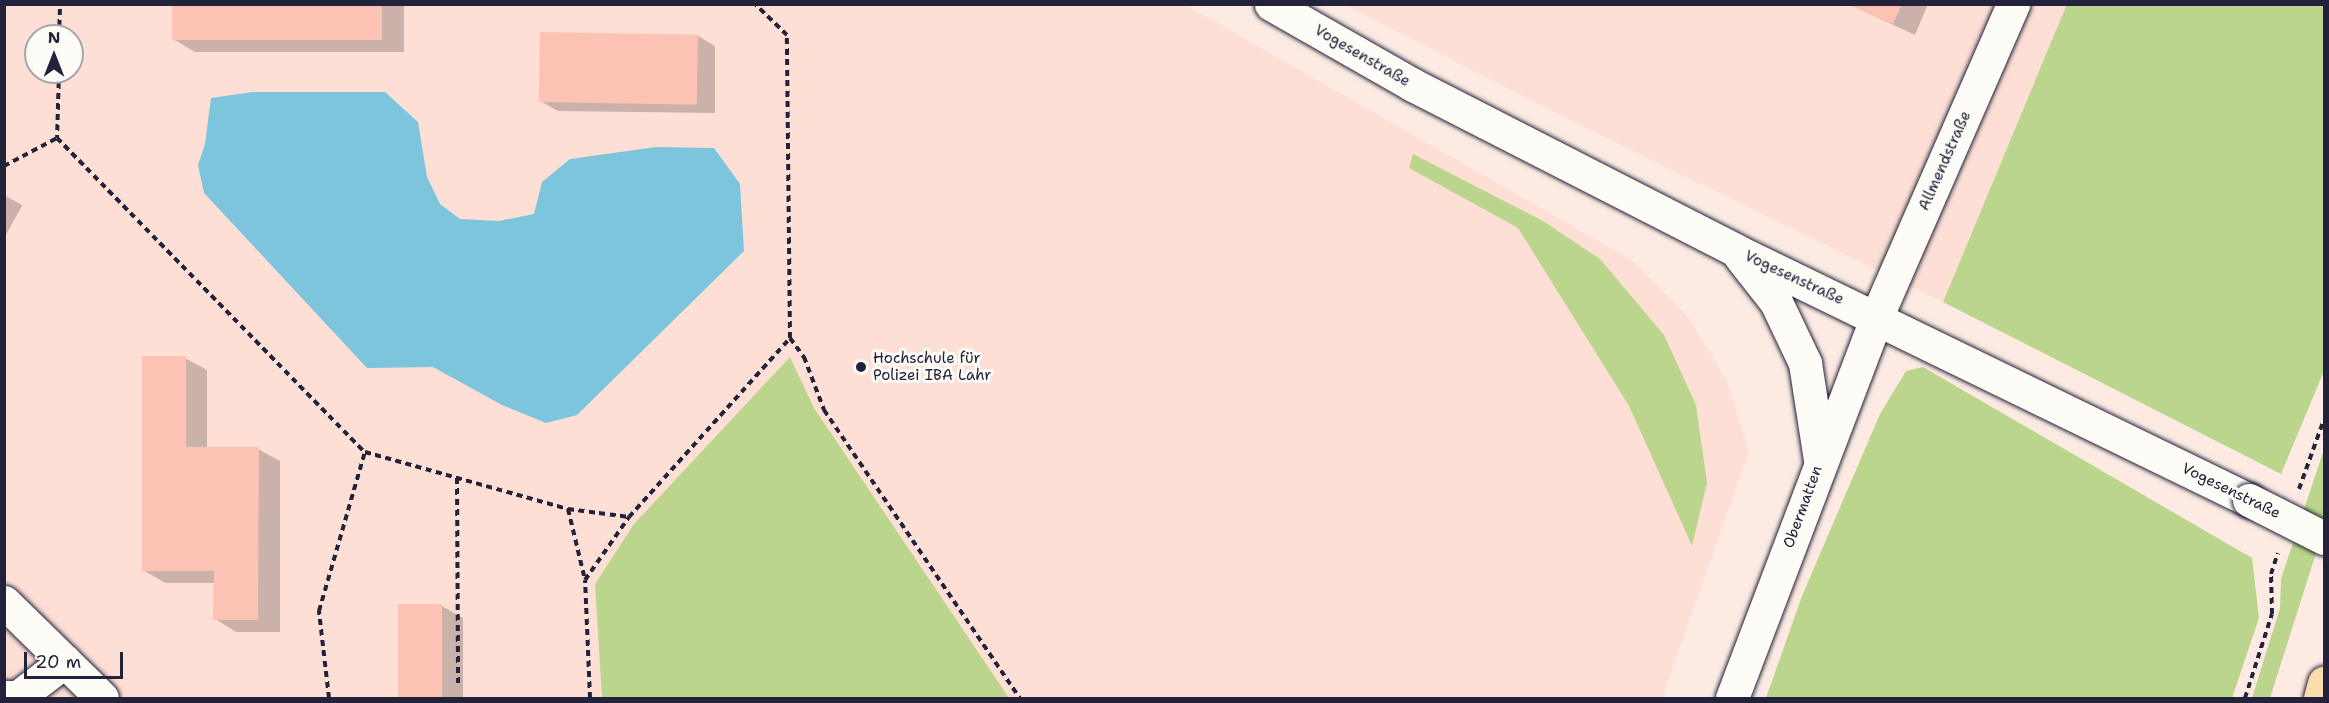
<!DOCTYPE html>
<meta charset="utf-8">
<style>
body{margin:0}
#map{position:relative;width:2329px;height:703px;overflow:hidden;background:#fdebe3;font-family:"Shantell Sans",sans-serif}
div>[style]{position:absolute}
[style*='--x']{left:calc(var(--x)*1px);top:calc(var(--y)*1px);width:calc(var(--w)*1px);rotate:calc(var(--a)*1deg)}
.built>*{inset:0;background:#fddfd5}
.green>*{inset:0;background:#bbd58d}
.water>*{inset:0;background:#7dc4dd}
.shadow>*{inset:0;background:#0003;transform-origin:0 0}
.building>*{inset:0;background:#fcc2b3;transform-origin:0 0}
.path>*{height:4px;margin-top:-2px;transform-origin:0;background:repeating-linear-gradient(90deg,#22223b 0 6px,transparent 0 10.5px)}
.roads{filter:drop-shadow(0 0 2px #22223b) drop-shadow(0 0 2px #22223b)}
.minor>*{height:33px;margin:-16.5px;padding:0 16.5px;transform-origin:16.5px;border-radius:16.5px;background:#fdfcf7}
.major>*{height:33px;margin:-16.5px;padding:0 16.5px;transform-origin:16.5px;border-radius:16.5px;background:#fcdcac}
.bridges{filter:drop-shadow(0 0 2px #22223b) drop-shadow(0 0 2px #22223b)}
.minor-bridge>*{height:33px;margin:-16.5px;padding:0 16.5px;transform-origin:16.5px;border-radius:16.5px;background:#fdfcf7}
.dots>*{width:16px;height:16px;translate:-50% -50%;box-sizing:border-box;border:3px solid #fdfcf7;border-radius:50%}
span{translate:-50% -50%;white-space:nowrap;text-align:center;line-height:1.15;-webkit-text-stroke:6px #fdfcf7;paint-order:stroke}
.street-label{font-size:15px;color:#22223b}
.poi-label{font-size:15px;color:#22223b}
.left{translate:0 -50%;text-align:left}
.frame{position:absolute;inset:0;border:6px solid #22223b;pointer-events:none}
.north{position:absolute;left:24px;top:24px;width:60px;height:60px;box-sizing:border-box;background:#fdfcf7;border:2px solid #a5a5ac;border-radius:50%;rotate:0deg;font-size:16px;font-weight:700;line-height:24px;text-align:center;color:#22223b}
.north::after{content:'';display:block;margin:auto;width:21px;height:27px;background:#22223b;clip-path:polygon(50% 0,100% 100%,50% 72%,0 100%)}
.scale{position:absolute;left:24px;top:652px;width:99px;height:27px;box-sizing:border-box;border:3px solid #22223b;border-top:0;padding-left:8px;font-size:18px;line-height:21px;white-space:nowrap;color:#22223b;-webkit-text-stroke:4px #fdfcf7;paint-order:stroke}
</style>
<div id="map">
<div class="built">
<i style="clip-path:polygon(evenodd,4px 5px,1186px 5px,1631px 260px,1687px 316px,1709px 351px,1727px 382px,1749px 451px,1662px 698px,5px 698px,4px 5px,36px 36px,72px 36px,72px 72px,36px 72px,36px 36px)"></i>
<i style="clip-path:polygon(1346px 5px,2067px 5px,1943px 302px,1560px 115px)"></i>
</div>
<div class="green">
<i style="clip-path:polygon(2067px 4px,2324px 5px,2324px 371px,2281px 474px,1943px 302px)"></i>
<i style="clip-path:polygon(1413px 154px,1543px 221px,1600px 259px,1664px 335px,1696px 405px,1707px 483px,1692px 546px,1629px 406px,1518px 228px,1409px 168px)"></i>
<i style="clip-path:polygon(790px 357px,814px 408px,1009px 698px,602px 698px,595px 584px,634px 524px)"></i>
<i style="clip-path:polygon(1923px 367px,2252px 558px,2259px 618px,2232px 698px,1766px 698px,1802px 596px,1880px 414px,1906px 371px)"></i>
<i style="clip-path:polygon(2324px 449px,2324px 528px,2270px 698px,2252px 698px,2280px 608px,2281px 579px)"></i>
</div>
<div class="water">
<i style="clip-path:polygon(253px 92px,385px 92px,418px 122px,427px 177px,440px 204px,460px 219px,499px 221px,534px 214px,542px 182px,570px 159px,656px 147px,714px 148px,740px 184px,744px 251px,577px 415px,546px 423px,502px 405px,433px 367px,367px 368px,204px 193px,198px 165px,205px 144px,211px 98px)"></i>
</div>
<div class="shadow">
<i style="clip-path:polygon(173px 4px,404px 4px,404px 52px,195px 52px,173px 39px)"></i>
<i style="clip-path:polygon(1848px 4px,1928px 4px,1915px 35px)"></i>
<i style="clip-path:polygon(698px 36px,715px 46px,715px 113px,558px 111px,540px 101px)"></i>
<i style="left:4px;top:195px;width:21px;height:182px;rotate:29deg"></i>
<i style="clip-path:polygon(185px 358px,207px 370px,207px 449px,258px 449px,280px 461px,280px 632px,236px 632px,215px 619px,215px 583px,165px 583px,143px 570px)"></i>
<i style="clip-path:polygon(399px 606px,442px 606px,463px 618px,463px 698px,399px 698px)"></i>
</div>
<div class="building">
<i style="left:172px;top:4px;width:210px;height:36px"></i>
<i style="clip-path:polygon(1847px 4px,1902px 4px,1893px 24px)"></i>
<i style="left:540px;top:32px;width:158px;height:70px;rotate:1deg"></i>
<i style="clip-path:polygon(142px 356px,186px 356px,186px 447px,259px 447px,258px 620px,213px 620px,214px 571px,142px 571px)"></i>
<i style="left:398px;top:604px;width:44px;height:94px"></i>
</div>
<div class="path">
<i style="--x:59;--y:36;--w:32;--a:-88"></i>
<i style="--x:59;--y:72;--w:66;--a:91.7"></i>
<i style="--x:57;--y:138;--w:440;--a:45.6"></i>
<i style="--x:365;--y:452;--w:211;--a:15.7"></i>
<i style="--x:568;--y:509;--w:62;--a:7.5"></i>
<i style="--x:629;--y:517;--w:241;--a:-48"></i>
<i style="--x:790;--y:338;--w:303;--a:-90.6"></i>
<i style="--x:787;--y:35;--w:45;--a:-135.9"></i>
<i style="--x:4;--y:166;--w:60;--a:-27.8"></i>
<i style="--x:790;--y:338;--w:24;--a:54"></i>
<i style="--x:804;--y:357;--w:57;--a:69.3"></i>
<i style="--x:824;--y:410;--w:348;--a:55.8"></i>
<i style="--x:457;--y:478;--w:205;--a:89.7"></i>
<i style="--x:2299;--y:489;--w:74;--a:-70.3"></i>
<i style="--x:568;--y:509;--w:73;--a:76.5"></i>
<i style="--x:329;--y:698;--w:88;--a:-96.6"></i>
<i style="--x:319;--y:611;--w:166;--a:-73.9"></i>
<i style="--x:590;--y:698;--w:118;--a:-92.4"></i>
<i style="--x:585;--y:580;--w:77;--a:-55.1"></i>
<i style="--x:2245;--y:698;--w:88;--a:-72.2"></i>
<i style="--x:2272;--y:614;--w:40;--a:-91.4"></i>
<i style="--x:2271;--y:574;--w:22;--a:-72"></i>
</div>
<div class="roads">
<div class="minor">
<i style="--x:1271;--y:4;--w:163;--a:29.7"></i>
<i style="--x:1413;--y:85;--w:362;--a:27.1"></i>
<i style="--x:1735;--y:250;--w:572;--a:25.94"></i>
<i style="--x:1740;--y:256;--w:58;--a:52"></i>
<i style="--x:1776;--y:302;--w:68;--a:64.6"></i>
<i style="--x:1805;--y:363;--w:98;--a:81.2"></i>
<i style="--x:4;--y:602;--w:137;--a:44.4"></i>
<i style="--x:4;--y:697;--w:14;--a:0"></i>
<i style="--x:18;--y:697;--w:59;--a:-37.5"></i>
<i style="--x:1732;--y:698;--w:406;--a:-69.2"></i>
<i style="--x:1876;--y:318;--w:343;--a:-66.4"></i>
</div>
<div class="major">
<i style="--x:2320;--y:698;--w:16;--a:-75"></i>
</div>
</div>
<div class="bridges">
<div class="minor-bridge">
<i style="--x:2249;--y:500;--w:84;--a:26.9"></i>
</div>
</div>
<div class="dots">
<i style="left:861px;top:367px;background:#22223b"></i>
</div>
<div class="street-label">
<span style="left:1362px;top:56px;rotate:30deg">Vogesenstraße</span>
<span style="left:1945px;top:161px;rotate:-66deg">Allmendstraße</span>
<span style="left:1794px;top:278px;rotate:25deg">Vogesenstraße</span>
<span style="left:2231px;top:491px;rotate:26deg">Vogesenstraße</span>
<span style="left:1803px;top:507px;rotate:-70deg">Obermatten</span>
</div>
<div class="poi-label">
<span class="left" style="left:873px;top:367px">Hochschule für<br>Polizei IBA Lahr</span>
</div>
<div class="frame"></div>
<div class="north">N</div>
<div class="scale">20 m</div>
</div>
